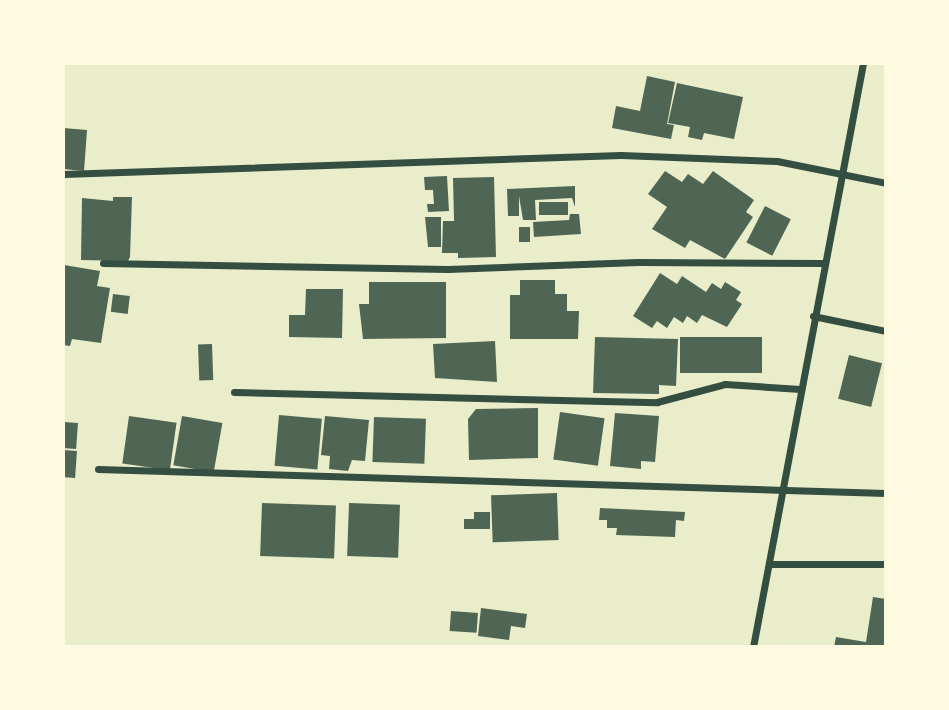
<!DOCTYPE html>
<style>
body{margin:0}
#map{position:relative;width:949px;height:710px;overflow:hidden;background:#e9edc9;font-family:Rubik,sans-serif}
div>[style]{position:absolute}
[style*='--x']{left:calc(var(--x)*1px);top:calc(var(--y)*1px);width:calc(var(--w)*1px);rotate:calc(var(--a)*1deg)}
.building>*{inset:0;background:#4f6655;transform-origin:0 0}
.minor>*{height:7px;margin:-3.5px;padding:0 3.5px;transform-origin:3.5px;border-radius:3.5px;background:#344e41}
span{translate:-50% -50%;white-space:nowrap;text-align:center;line-height:1.15;-webkit-text-stroke:5px #fefae0;paint-order:stroke}
.frame{position:absolute;inset:0;border:65px solid #fefae0;pointer-events:none}
</style>
<div id="map">
<div class="building">
<i style="clip-path:polygon(647px 76px,675px 82px,667px 124px,674px 125px,671px 139px,612px 128px,616px 106px,640px 111px)"></i>
<i style="clip-path:polygon(677px 83px,743px 97px,734px 139px,704px 133px,702px 140px,688px 137px,690px 127px,668px 123px)"></i>
<i style="clip-path:polygon(63px 128px,87px 130px,84px 171px,63px 169px)"></i>
<i style="clip-path:polygon(665px 171px,682px 182px,688px 174px,703px 184px,713px 171px,754px 200px,746px 212px,753px 217px,725px 259px,690px 240px,685px 248px,652px 229px,667px 207px,648px 194px)"></i>
<i style="clip-path:polygon(447px 176px,449px 211px,428px 212px,427px 204px,434px 204px,433px 190px,425px 190px,424px 177px)"></i>
<i style="clip-path:polygon(494px 177px,496px 257px,458px 258px,458px 253px,442px 253px,443px 221px,454px 221px,453px 178px)"></i>
<i style="clip-path:polygon(575px 186px,575px 207px,572px 198px,535px 200px,536px 220px,523px 220px,519px 196px,519px 216px,508px 216px,507px 189px)"></i>
<i style="clip-path:polygon(113px 197px,132px 197px,130px 257px,128px 261px,81px 260px,82px 198px,113px 201px)"></i>
<i style="left:568px;top:202px;width:13px;height:29px;rotate:90deg"></i>
<i style="left:765px;top:206px;width:29px;height:41px;rotate:27deg"></i>
<i style="clip-path:polygon(570px 214px,579px 214px,581px 234px,534px 237px,533px 222px,569px 220px)"></i>
<i style="clip-path:polygon(425px 217px,441px 217px,441px 247px,428px 247px)"></i>
<i style="left:519px;top:227px;width:11px;height:15px"></i>
<i style="clip-path:polygon(64px 265px,100px 271px,97px 286px,110px 288px,101px 343px,72px 339px,70px 346px,63px 345px)"></i>
<i style="clip-path:polygon(660px 273px,677px 284px,682px 276px,706px 292px,712px 283px,721px 289px,725px 282px,741px 292px,736px 300px,742px 304px,727px 327px,702px 315px,697px 323px,687px 316px,683px 323px,674px 317px,667px 328px,657px 321px,652px 328px,633px 316px)"></i>
<i style="clip-path:polygon(520px 280px,555px 280px,555px 294px,567px 294px,567px 311px,579px 311px,578px 339px,510px 339px,510px 295px,520px 295px)"></i>
<i style="clip-path:polygon(369px 282px,446px 282px,446px 338px,363px 339px,359px 304px,369px 304px)"></i>
<i style="clip-path:polygon(306px 289px,343px 289px,342px 338px,289px 337px,289px 315px,305px 315px)"></i>
<i style="left:113px;top:294px;width:17px;height:18px;rotate:7deg"></i>
<i style="clip-path:polygon(595px 337px,678px 339px,676px 386px,659px 385px,659px 394px,593px 393px)"></i>
<i style="left:680px;top:337px;width:82px;height:36px"></i>
<i style="clip-path:polygon(495px 341px,497px 382px,435px 378px,433px 344px)"></i>
<i style="left:212px;top:344px;width:36px;height:14px;rotate:88deg"></i>
<i style="left:849px;top:355px;width:34px;height:45px;rotate:14deg"></i>
<i style="clip-path:polygon(538px 408px,538px 458px,469px 460px,468px 419px,476px 409px)"></i>
<i style="left:560px;top:412px;width:45px;height:48px;rotate:8deg"></i>
<i style="clip-path:polygon(615px 413px,659px 416px,655px 462px,641px 461px,641px 469px,610px 466px)"></i>
<i style="left:279px;top:415px;width:43px;height:51px;rotate:5deg"></i>
<i style="left:129px;top:416px;width:48px;height:48px;rotate:8deg"></i>
<i style="left:182px;top:416px;width:41px;height:50px;rotate:10deg"></i>
<i style="clip-path:polygon(325px 416px,369px 420px,365px 461px,352px 460px,348px 471px,329px 469px,330px 456px,321px 455px)"></i>
<i style="left:374px;top:417px;width:52px;height:45px;rotate:2deg"></i>
<i style="left:63px;top:422px;width:15px;height:26px;rotate:4deg"></i>
<i style="left:63px;top:450px;width:14px;height:27px;rotate:4deg"></i>
<i style="left:557px;top:493px;width:47px;height:66px;rotate:88deg"></i>
<i style="left:262px;top:503px;width:74px;height:53px;rotate:2deg"></i>
<i style="left:349px;top:503px;width:51px;height:53px;rotate:2deg"></i>
<i style="clip-path:polygon(600px 508px,685px 512px,684px 521px,676px 520px,675px 537px,616px 535px,617px 528px,607px 528px,607px 520px,599px 520px)"></i>
<i style="clip-path:polygon(474px 512px,490px 512px,490px 529px,464px 529px,464px 519px,474px 519px)"></i>
<i style="clip-path:polygon(873px 597px,886px 599px,886px 647px,834px 647px,836px 637px,866px 642px)"></i>
<i style="clip-path:polygon(481px 608px,527px 614px,525px 628px,511px 626px,509px 640px,478px 636px)"></i>
<i style="left:451px;top:611px;width:27px;height:20px;rotate:4deg"></i>
</div>
<div class="minor">
<i style="--x:63;--y:174;--w:558;--a:-1.95"></i>
<i style="--x:621;--y:155;--w:156;--a:2.2"></i>
<i style="--x:777;--y:161;--w:111;--a:11.4"></i>
<i style="--x:103;--y:263;--w:345;--a:1"></i>
<i style="--x:448;--y:269;--w:190;--a:-2.1"></i>
<i style="--x:638;--y:262;--w:185;--a:0.3"></i>
<i style="--x:813;--y:316;--w:75;--a:11.6"></i>
<i style="--x:234;--y:392;--w:423;--a:1.4"></i>
<i style="--x:657;--y:402;--w:70;--a:-14.8"></i>
<i style="--x:725;--y:384;--w:75;--a:3.8"></i>
<i style="--x:98;--y:469;--w:788;--a:1.74"></i>
<i style="--x:769;--y:564;--w:117;--a:0"></i>
<i style="--x:753;--y:647;--w:594;--a:-79.33"></i>
</div>
<div class="frame"></div>
</div>
